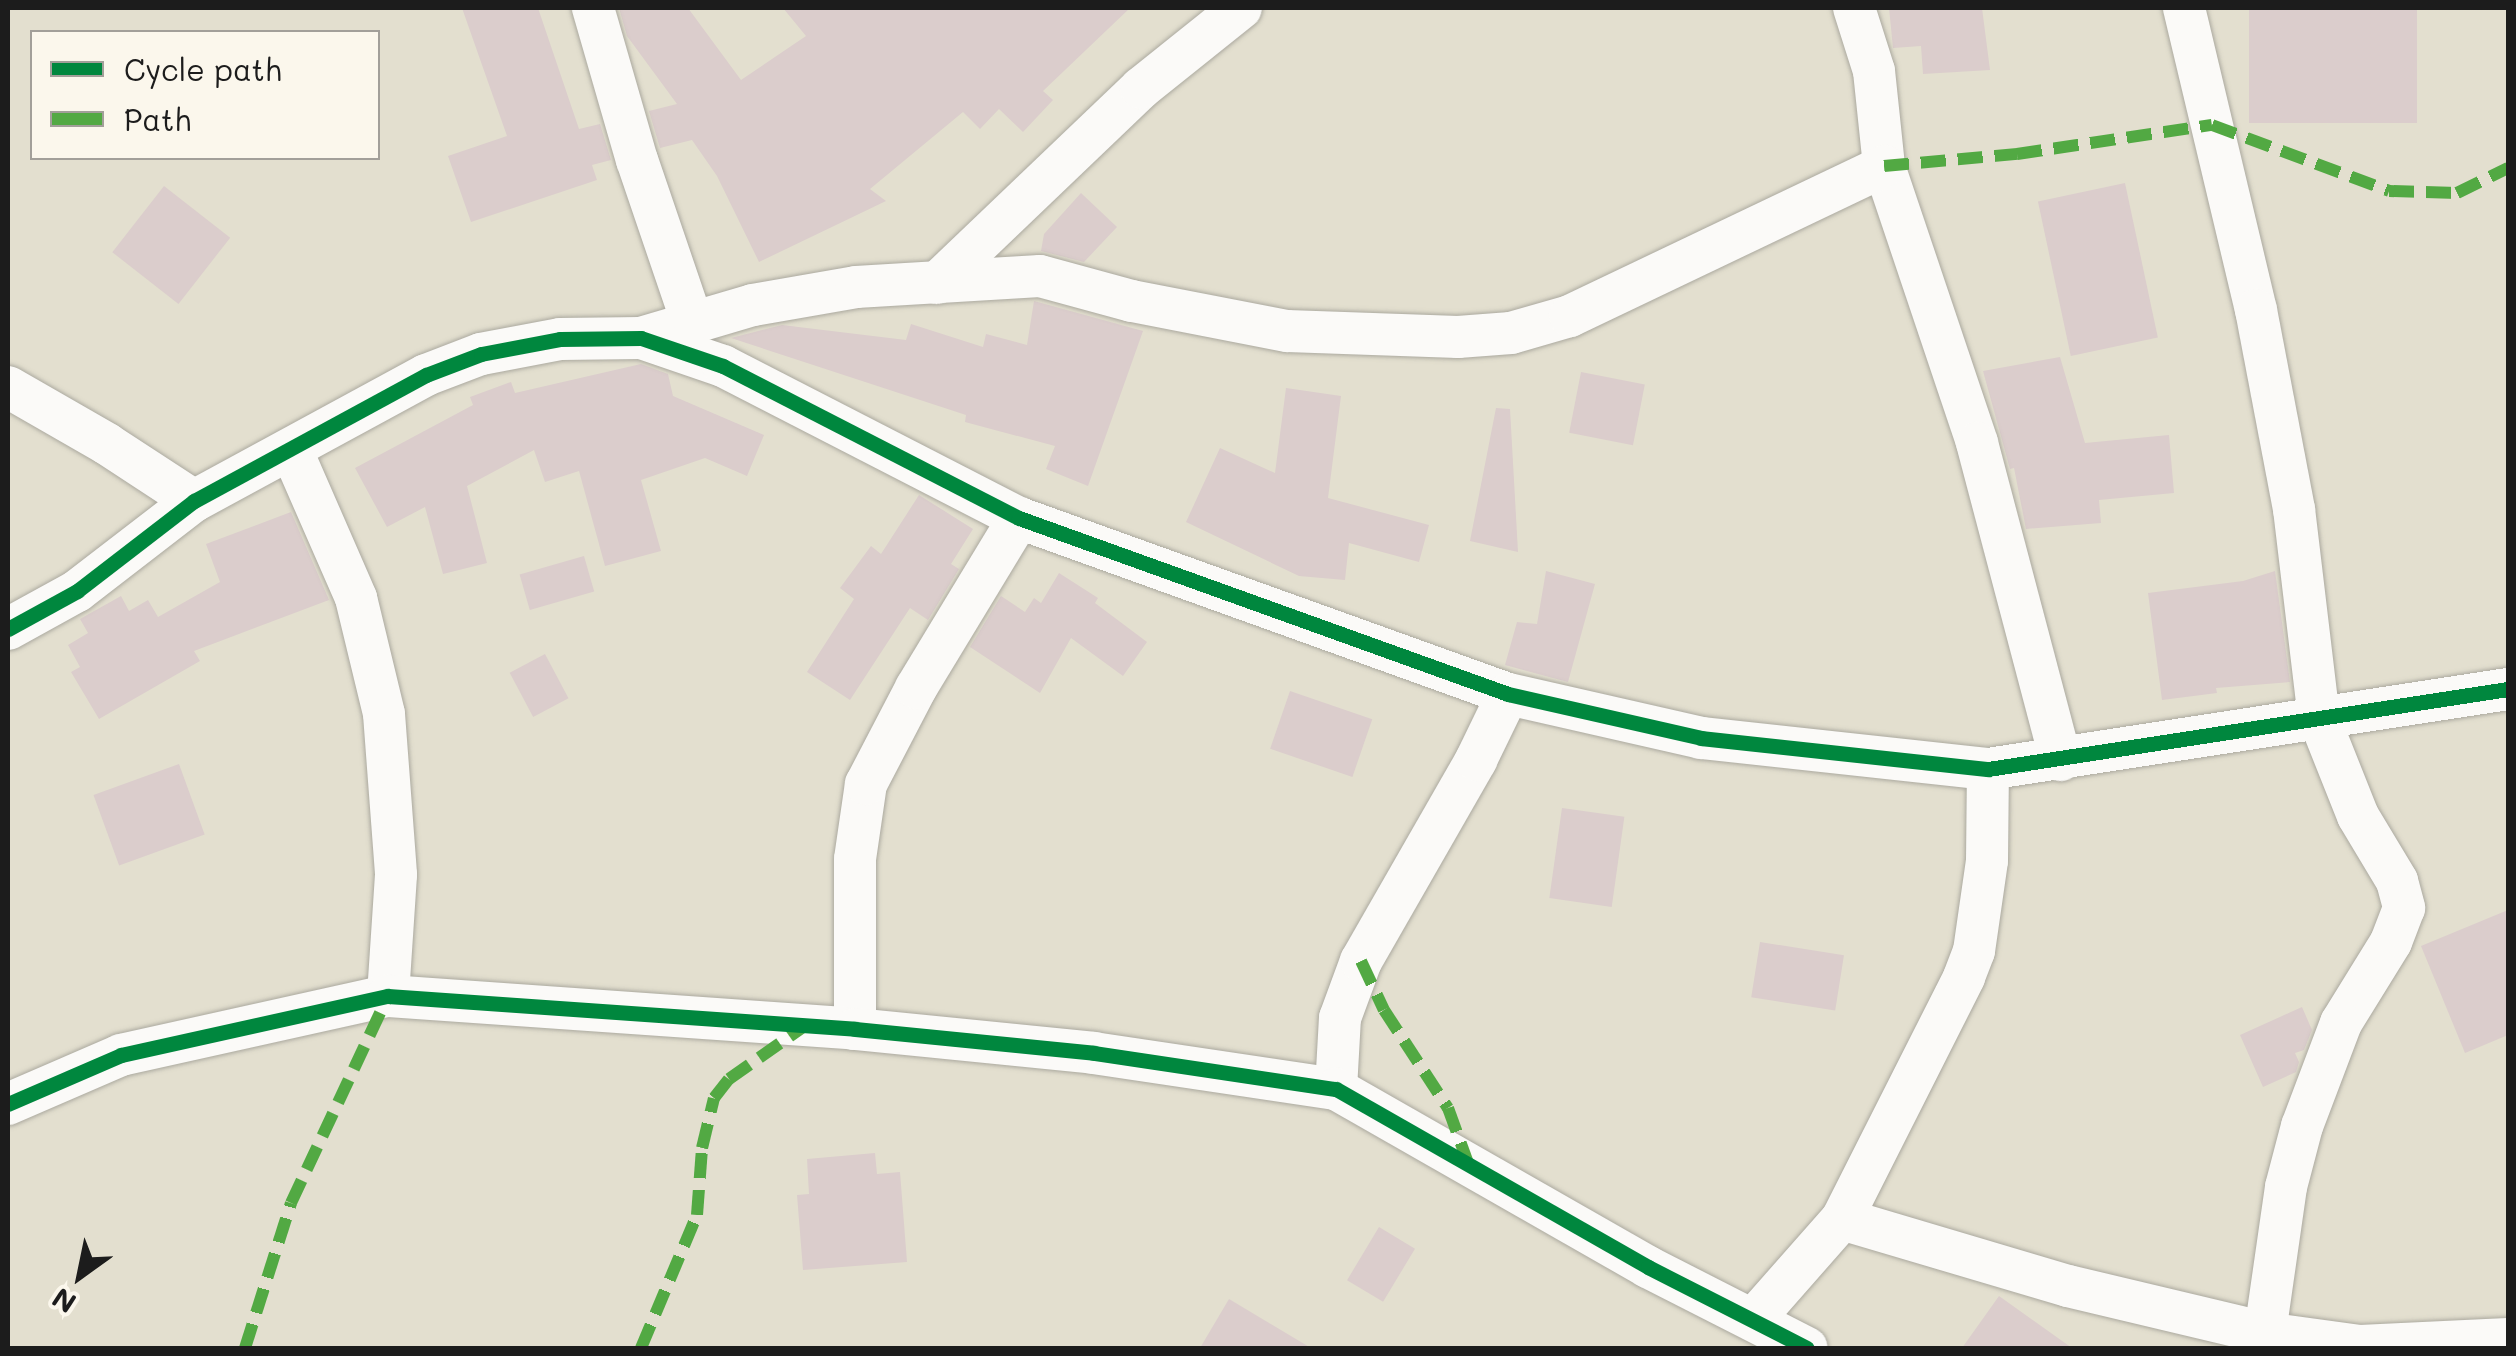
<!DOCTYPE html>
<style>
body{margin:0}
#map{position:relative;width:2516px;height:1356px;overflow:hidden;background:#e3dfcf;font-family:Mali,sans-serif}
div>[style]{position:absolute}
[style*='--x']{left:calc(var(--x)*1px);top:calc(var(--y)*1px);width:calc(var(--w)*1px);rotate:calc(var(--a)*1deg)}
.building>*{inset:0;background:#dbcdcc;transform-origin:0 0}
.roads{filter:drop-shadow(0 0 2px #aba99f) drop-shadow(0 0 2px #aba99f)}
.street>*{height:42px;margin:-21px;padding:0 21px;transform-origin:21px;border-radius:21px;background:#fbfaf8}
.quiet>*{height:12px;margin-top:-6px;transform-origin:0;background:repeating-linear-gradient(90deg,#52a943 0 25px,transparent 0 37px)}
.cycleway>*{height:15px;margin:-7.5px;padding:0 7.5px;transform-origin:7.5px;border-radius:7.5px;background:#00873e}
span{translate:-50% -50%;white-space:nowrap;text-align:center;line-height:1.15;-webkit-text-stroke:10px #fbf7ec;paint-order:stroke}
.frame{position:absolute;inset:0;border:10px solid #1c1c1c;pointer-events:none}
.legend{position:absolute;left:30px;top:30px;width:350px;height:130px;box-sizing:border-box;background:#fbf7ec;border:2px solid #a29f99;margin:0;padding:12px 18px;list-style:none;font-size:30px;color:#1c1c1c}
.legend li{display:flex;align-items:center;gap:20px;height:50px}
.legend b{width:50px;border:2px solid #a29f99}
.north{position:absolute;left:30px;top:1226px;width:100px;height:100px;-webkit-text-stroke:8px #fbf7ec;paint-order:stroke;rotate:213deg;font-size:28px;font-weight:700;line-height:40px;text-align:center;color:#1c1c1c}
.north::after{content:'';display:block;margin:auto;width:35px;height:45px;background:#1c1c1c;clip-path:polygon(50% 0,100% 100%,50% 72%,0 100%)}
</style>
<div id="map">
<div class="building">
<i style="clip-path:polygon(462px 8px,538px 8px,579px 129px,600px 124px,611px 160px,592px 165px,597px 180px,471px 222px,448px 156px,507px 136px)"></i>
<i style="clip-path:polygon(619px 8px,688px 8px,741px 80px,806px 36px,783px 8px,1130px 8px,1043px 91px,1053px 100px,1023px 132px,999px 109px,980px 129px,963px 112px,870px 189px,886px 201px,759px 262px,717px 176px,692px 140px,660px 148px,649px 111px,677px 104px,627px 36px)"></i>
<i style="clip-path:polygon(1889px 8px,1982px 8px,1990px 70px,1923px 74px,1921px 46px,1893px 48px)"></i>
<i style="left:2249px;top:8px;width:168px;height:115px"></i>
<i style="left:2125px;top:183px;width:158px;height:89px;rotate:78deg"></i>
<i style="left:164px;top:186px;width:84px;height:84px;rotate:38deg"></i>
<i style="clip-path:polygon(1081px 193px,1117px 227px,1084px 262px,1041px 251px,1044px 234px)"></i>
<i style="clip-path:polygon(1034px 301px,1143px 331px,1088px 486px,1046px 469px,1055px 446px,965px 422px,966px 415px,731px 338px,782px 325px,906px 340px,911px 324px,983px 347px,986px 334px,1027px 345px)"></i>
<i style="clip-path:polygon(2060px 357px,2085px 443px,2169px 435px,2174px 493px,2099px 500px,2101px 523px,2026px 529px,2014px 468px,2010px 469px,1983px 371px)"></i>
<i style="clip-path:polygon(641px 364px,668px 374px,673px 396px,764px 435px,747px 476px,705px 458px,641px 480px,661px 551px,605px 566px,579px 471px,545px 482px,534px 450px,467px 486px,487px 563px,443px 574px,425px 507px,387px 527px,355px 468px,473px 405px,470px 397px,511px 382px,515px 393px)"></i>
<i style="left:1581px;top:372px;width:65px;height:62px;rotate:11deg"></i>
<i style="clip-path:polygon(1286px 388px,1341px 396px,1328px 498px,1429px 525px,1419px 562px,1349px 543px,1345px 580px,1299px 576px,1186px 522px,1220px 448px,1275px 473px)"></i>
<i style="clip-path:polygon(1496px 408px,1510px 409px,1518px 552px,1470px 541px)"></i>
<i style="clip-path:polygon(919px 495px,973px 529px,951px 564px,959px 569px,928px 620px,910px 608px,850px 700px,807px 672px,854px 599px,840px 588px,871px 546px,881px 554px)"></i>
<i style="clip-path:polygon(291px 512px,329px 600px,194px 651px,200px 661px,99px 719px,71px 672px,80px 667px,68px 645px,88px 633px,80px 619px,121px 596px,129px 611px,148px 600px,158px 617px,220px 582px,206px 544px)"></i>
<i style="left:584px;top:556px;width:37px;height:67px;rotate:74deg"></i>
<i style="clip-path:polygon(1546px 571px,1595px 584px,1568px 682px,1505px 665px,1517px 622px,1537px 624px)"></i>
<i style="clip-path:polygon(2275px 571px,2290px 682px,2216px 688px,2217px 693px,2162px 700px,2148px 593px,2243px 581px)"></i>
<i style="clip-path:polygon(1059px 573px,1098px 598px,1095px 603px,1147px 642px,1123px 676px,1071px 638px,1040px 693px,970px 647px,1001px 596px,1025px 612px,1034px 598px,1041px 603px)"></i>
<i style="left:545px;top:654px;width:50px;height:40px;rotate:62deg"></i>
<i style="left:1290px;top:691px;width:87px;height:61px;rotate:19deg"></i>
<i style="left:179px;top:764px;width:75px;height:91px;rotate:70deg"></i>
<i style="left:1562px;top:808px;width:63px;height:91px;rotate:8deg"></i>
<i style="clip-path:polygon(2508px 910px,2508px 1035px,2465px 1053px,2421px 946px)"></i>
<i style="left:1760px;top:942px;width:85px;height:56px;rotate:9deg"></i>
<i style="clip-path:polygon(2302px 1007px,2312px 1030px,2304px 1050px,2295px 1053px,2299px 1062px,2296px 1072px,2263px 1087px,2240px 1035px)"></i>
<i style="clip-path:polygon(875px 1153px,877px 1174px,900px 1172px,907px 1262px,803px 1270px,797px 1195px,809px 1194px,807px 1159px)"></i>
<i style="left:1379px;top:1227px;width:42px;height:62px;rotate:31deg"></i>
<i style="clip-path:polygon(1999px 1296px,2072px 1348px,1962px 1348px)"></i>
<i style="clip-path:polygon(1229px 1299px,1311px 1348px,1200px 1348px)"></i>
</div>
<div class="roads">
<div class="street">
<i style="--x:593;--y:8;--w:158;--a:73.9"></i>
<i style="--x:637;--y:160;--w:171;--a:71.2"></i>
<i style="--x:1854;--y:8;--w:66;--a:72.4"></i>
<i style="--x:1874;--y:71;--w:96;--a:84"></i>
<i style="--x:1884;--y:166;--w:292;--a:71.4"></i>
<i style="--x:1977;--y:443;--w:328;--a:75.2"></i>
<i style="--x:2184;--y:8;--w:310;--a:76.6"></i>
<i style="--x:2256;--y:310;--w:203;--a:79.2"></i>
<i style="--x:2294;--y:509;--w:210;--a:83.2"></i>
<i style="--x:2319;--y:718;--w:105;--a:68.3"></i>
<i style="--x:2358;--y:816;--w:76;--a:59"></i>
<i style="--x:2397;--y:881;--w:28;--a:75"></i>
<i style="--x:2404;--y:908;--w:36;--a:111"></i>
<i style="--x:2391;--y:942;--w:95;--a:121.7"></i>
<i style="--x:2341;--y:1023;--w:110;--a:110.7"></i>
<i style="--x:2302;--y:1126;--w:63;--a:104.7"></i>
<i style="--x:2286;--y:1187;--w:148;--a:98.2"></i>
<i style="--x:937;--y:283;--w:282;--a:-43.7"></i>
<i style="--x:1141;--y:88;--w:128;--a:-38.7"></i>
<i style="--x:641;--y:338;--w:117;--a:-16.4"></i>
<i style="--x:753;--y:305;--w:105;--a:-9.9"></i>
<i style="--x:856;--y:287;--w:184;--a:-3.4"></i>
<i style="--x:1040;--y:276;--w:95;--a:15.2"></i>
<i style="--x:1132;--y:301;--w:158;--a:11"></i>
<i style="--x:1287;--y:331;--w:171;--a:2"></i>
<i style="--x:1458;--y:337;--w:53;--a:-4.3"></i>
<i style="--x:1511;--y:333;--w:61;--a:-16.1"></i>
<i style="--x:1570;--y:316;--w:348;--a:-25.5"></i>
<i style="--x:8;--y:387;--w:114;--a:29.9"></i>
<i style="--x:107;--y:444;--w:104;--a:33.2"></i>
<i style="--x:291;--y:449;--w:163;--a:66.4"></i>
<i style="--x:356;--y:598;--w:119;--a:76.4"></i>
<i style="--x:384;--y:714;--w:161;--a:85.7"></i>
<i style="--x:396;--y:875;--w:121;--a:93.8"></i>
<i style="--x:8;--y:629;--w:79;--a:-28.8"></i>
<i style="--x:77;--y:591;--w:148;--a:-37.6"></i>
<i style="--x:194;--y:501;--w:264;--a:-28.5"></i>
<i style="--x:426;--y:375;--w:59;--a:-20.9"></i>
<i style="--x:481;--y:354;--w:80;--a:-10.8"></i>
<i style="--x:560;--y:339;--w:81;--a:-0.7"></i>
<i style="--x:641;--y:338;--w:87;--a:18.9"></i>
<i style="--x:723;--y:366;--w:333;--a:27.2"></i>
<i style="--x:1019;--y:518;--w:520;--a:19.79"></i>
<i style="--x:1508;--y:694;--w:198;--a:12.8"></i>
<i style="--x:1701;--y:738;--w:289;--a:6.2"></i>
<i style="--x:1988;--y:769;--w:526;--a:-8.75"></i>
<i style="--x:855;--y:1029;--w:170;--a:-90"></i>
<i style="--x:855;--y:859;--w:76;--a:-81.7"></i>
<i style="--x:866;--y:784;--w:108;--a:-62.5"></i>
<i style="--x:916;--y:688;--w:199;--a:-58.8"></i>
<i style="--x:1336;--y:1089;--w:71;--a:-86.8"></i>
<i style="--x:1340;--y:1018;--w:61;--a:-69.8"></i>
<i style="--x:1361;--y:961;--w:232;--a:-60.2"></i>
<i style="--x:1476;--y:760;--w:73;--a:-64.1"></i>
<i style="--x:8;--y:1104;--w:123;--a:-23.4"></i>
<i style="--x:121;--y:1055;--w:273;--a:-12.5"></i>
<i style="--x:388;--y:996;--w:468;--a:4"></i>
<i style="--x:855;--y:1029;--w:240;--a:5.7"></i>
<i style="--x:1094;--y:1053;--w:245;--a:8.5"></i>
<i style="--x:1336;--y:1089;--w:359;--a:29.7"></i>
<i style="--x:1648;--y:1267;--w:178;--a:27"></i>
<i style="--x:1842;--y:1219;--w:236;--a:16.5"></i>
<i style="--x:2068;--y:1286;--w:203;--a:13.4"></i>
<i style="--x:2265;--y:1333;--w:96;--a:7.8"></i>
<i style="--x:2360;--y:1346;--w:148;--a:-2.7"></i>
<i style="--x:1753;--y:1320;--w:135;--a:-48.6"></i>
<i style="--x:1842;--y:1219;--w:271;--a:-63.2"></i>
<i style="--x:1964;--y:977;--w:28;--a:-69"></i>
<i style="--x:1974;--y:951;--w:91;--a:-81.8"></i>
<i style="--x:1987;--y:861;--w:92;--a:-89.4"></i>
</div>
</div>
<div class="quiet">
<i style="--x:1884;--y:166;--w:134;--a:-5.2"></i>
<i style="--x:2017;--y:154;--w:197;--a:-8.5"></i>
<i style="--x:2212;--y:125;--w:189;--a:20.4"></i>
<i style="--x:2389;--y:191;--w:68;--a:1.7"></i>
<i style="--x:2457;--y:193;--w:57;--a:-26.1"></i>
<i style="--x:1361;--y:961;--w:54;--a:64.9"></i>
<i style="--x:1384;--y:1010;--w:117;--a:56.9"></i>
<i style="--x:1448;--y:1108;--w:59;--a:70"></i>
<i style="--x:245;--y:1348;--w:152;--a:-72.4"></i>
<i style="--x:291;--y:1203;--w:229;--a:-64.9"></i>
<i style="--x:641;--y:1348;--w:144;--a:-67.2"></i>
<i style="--x:697;--y:1215;--w:67;--a:-85.7"></i>
<i style="--x:702;--y:1148;--w:51;--a:-76.5"></i>
<i style="--x:714;--y:1098;--w:24;--a:-52"></i>
<i style="--x:729;--y:1079;--w:90;--a:-35.1"></i>
</div>
<div class="cycleway">
<i style="--x:8;--y:629;--w:79;--a:-28.8"></i>
<i style="--x:77;--y:591;--w:148;--a:-37.6"></i>
<i style="--x:194;--y:501;--w:264;--a:-28.5"></i>
<i style="--x:426;--y:375;--w:59;--a:-20.9"></i>
<i style="--x:481;--y:354;--w:80;--a:-10.8"></i>
<i style="--x:560;--y:339;--w:81;--a:-0.7"></i>
<i style="--x:641;--y:338;--w:87;--a:18.9"></i>
<i style="--x:723;--y:366;--w:333;--a:27.2"></i>
<i style="--x:1019;--y:518;--w:520;--a:19.79"></i>
<i style="--x:1508;--y:694;--w:198;--a:12.8"></i>
<i style="--x:1701;--y:738;--w:289;--a:6.2"></i>
<i style="--x:1988;--y:769;--w:526;--a:-8.75"></i>
<i style="--x:8;--y:1104;--w:123;--a:-23.4"></i>
<i style="--x:121;--y:1055;--w:273;--a:-12.5"></i>
<i style="--x:388;--y:996;--w:468;--a:4"></i>
<i style="--x:855;--y:1029;--w:240;--a:5.7"></i>
<i style="--x:1094;--y:1053;--w:245;--a:8.5"></i>
<i style="--x:1336;--y:1089;--w:359;--a:29.7"></i>
<i style="--x:1648;--y:1267;--w:178;--a:27"></i>
</div>
<div class="frame"></div>
<ul class="legend">
<li><b style="height:12px;background:#00873e"></b>Cycle path</li>
<li><b style="height:12px;background:#52a943"></b>Path</li>
</ul>
<div class="north">N</div>
</div>
